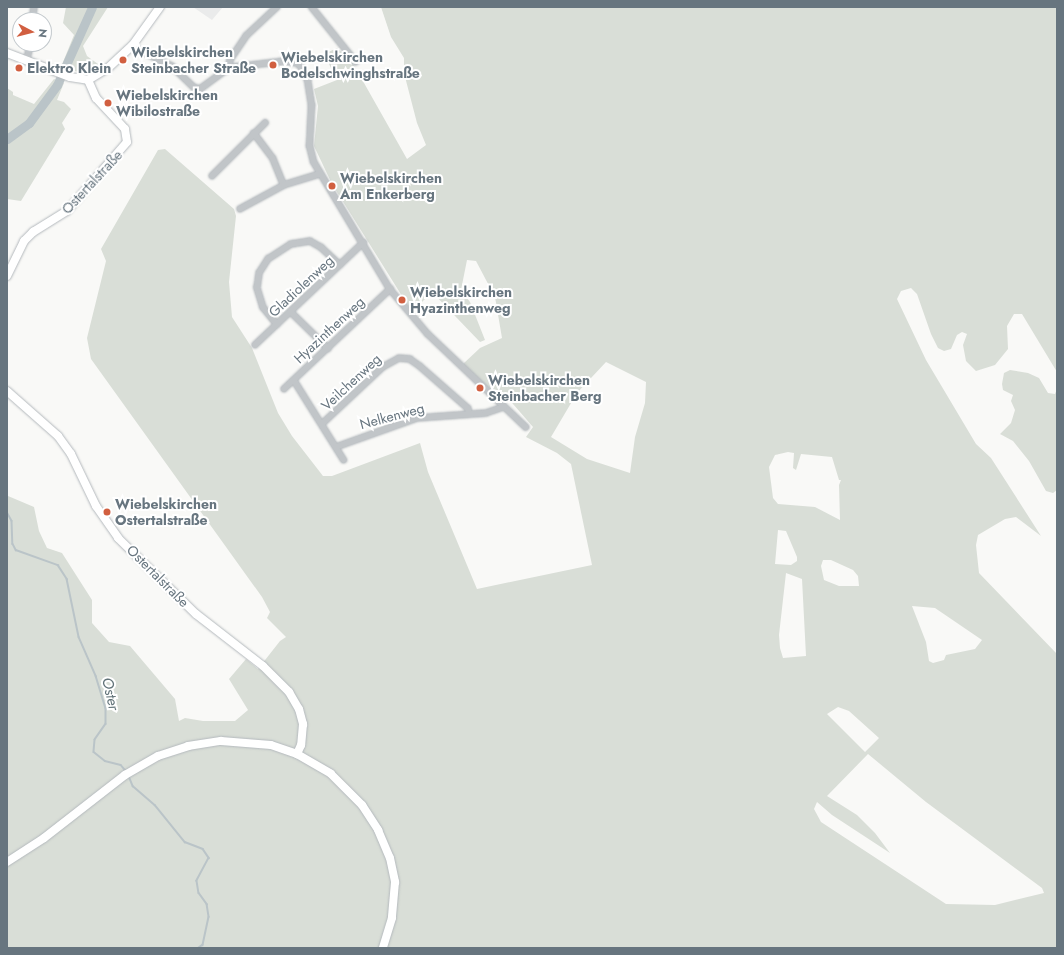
<!DOCTYPE html>
<meta charset="utf-8">
<style>
body{margin:0}
#map{position:relative;width:1064px;height:955px;overflow:hidden;background:#f9f9f7;font-family:Jost,sans-serif}
div>[style]{position:absolute}
[style*='--x']{left:calc(var(--x)*1px);top:calc(var(--y)*1px);width:calc(var(--w)*1px);rotate:calc(var(--a)*1deg)}
.built>*{inset:0;background:#eaebeb}
.green>*{inset:0;background:#d9ded7}
.stream>*{height:1.5px;margin:-0.75px;padding:0 0.75px;transform-origin:0.75px;border-radius:0.75px;background:#bac4c8}
.river>*{height:9px;margin:-4.5px;padding:0 4.5px;transform-origin:4.5px;border-radius:4.5px;background:#bac4c8}
.roads{filter:drop-shadow(0 0 1px #b4b9bd) drop-shadow(0 0 1px #b4b9bd)}
.street>*{height:5.5px;margin:-2.75px;padding:0 2.75px;transform-origin:2.75px;border-radius:2.75px;background:#c1c5c8}
.secondary>*{height:8px;margin:-4px;padding:0 4px;transform-origin:4px;border-radius:4px;background:#fff}
.dots>*{width:11px;height:11px;translate:-50% -50%;box-sizing:border-box;border:2px solid #fff;border-radius:50%}
span{translate:-50% -50%;white-space:nowrap;text-align:center;line-height:1.15;-webkit-text-stroke:4px #fff;paint-order:stroke}
.poi-label{font-size:14px;color:#67757f;font-weight:700}
.left{translate:0 -50%;text-align:left}
.street-label{font-size:14px;color:#67757f}
.water-label{font-size:15px;color:#627379;font-style:italic}
.frame{position:absolute;inset:0;border:8px solid #67757f;pointer-events:none}
.north{position:absolute;left:12px;top:12px;width:40px;height:40px;box-sizing:border-box;background:#fff;border:1px solid #c2c8cc;border-radius:50%;rotate:97deg;font-size:11px;font-weight:700;line-height:16px;text-align:center;color:#67757f}
.north::after{content:'';display:block;margin:auto;width:14px;height:18px;background:#d15f40;clip-path:polygon(50% 0,100% 100%,50% 72%,0 100%)}
</style>
<div id="map">
<div class="built">
<i style="clip-path:polygon(193px 7px,223px 7px,212px 20px)"></i>
</div>
<div class="green">
<i style="clip-path:polygon(66px 7px,108px 7px,83px 46px,87px 56px,98px 64px,98px 68px,86px 74px,61px 67px,74px 35px,63px 23px)"></i>
<i style="clip-path:polygon(evenodd,381px 7px,1057px 7px,1057px 372px,1022px 314px,1014px 314px,1007px 326px,1008px 349px,995px 365px,976px 371px,966px 361px,963px 345px,967px 334px,962px 332px,957px 335px,951px 349px,944px 351px,938px 348px,931px 334px,917px 294px,911px 288px,901px 291px,897px 299px,926px 360px,976px 444px,991px 458px,1041px 536px,1016px 517px,1005px 519px,978px 535px,976px 545px,979px 573px,1057px 654px,1057px 948px,7px 948px,7px 491px,8px 496px,34px 507px,39px 531px,47px 548px,62px 553px,92px 600px,92px 623px,109px 642px,130px 646px,175px 699px,179px 721px,185px 718px,203px 721px,235px 721px,248px 710px,229px 679px,246px 659px,258px 669px,280px 641px,286px 637px,267px 618px,270px 612px,262px 597px,91px 359px,87px 338px,106px 261px,101px 249px,158px 150px,165px 149px,234px 209px,236px 216px,229px 282px,232px 317px,252px 348px,278px 413px,292px 436px,323px 476px,332px 476px,420px 443px,428px 472px,477px 589px,592px 565px,571px 464px,557px 453px,526px 437px,533px 427px,506px 396px,494px 393px,463px 364px,480px 348px,502px 338px,495px 297px,476px 261px,467px 260px,461px 290px,470px 302px,485px 340px,480px 342px,432px 292px,412px 312px,332px 184px,314px 146px,318px 106px,314px 89px,337px 80px,324px 54px,337px 48px,351px 60px,407px 159px,426px 145px,417px 123px,404px 73px,404px 58px,391px 37px,381px 7px,606px 362px,646px 382px,645px 403px,635px 437px,630px 473px,587px 459px,551px 437px,577px 393px,606px 362px,381px 7px,788px 452px,794px 453px,793px 468px,796px 470px,801px 454px,832px 457px,839px 480px,841px 480px,839px 485px,840px 520px,815px 507px,778px 504px,773px 498px,769px 467px,775px 455px,788px 452px,381px 7px,778px 530px,786px 531px,797px 557px,797px 561px,791px 565px,775px 564px,778px 530px,381px 7px,823px 560px,831px 560px,853px 570px,858px 576px,859px 586px,839px 586px,824px 580px,821px 566px,823px 560px,381px 7px,786px 573px,802px 579px,806px 656px,783px 658px,780px 648px,779px 635px,786px 573px,381px 7px,912px 606px,935px 608px,982px 640px,975px 649px,946px 655px,944px 660px,933px 663px,929px 661px,926px 642px,912px 606px,381px 7px,838px 707px,849px 711px,879px 738px,865px 752px,827px 714px,838px 707px,381px 7px,868px 754px,926px 802px,1042px 888px,1044px 893px,995px 905px,946px 904px,821px 822px,814px 809px,817px 802px,832px 815px,890px 853px,875px 833px,857px 815px,827px 796px,868px 754px)"></i>
<i style="clip-path:polygon(54px 79px,64px 83px,57px 100px,64px 102px,71px 109px,62px 123px,65px 129px,21px 201px,7px 199px,7px 88px,13px 92px,13px 95px,34px 104px)"></i>
<i style="clip-path:polygon(1010px 370px,1028px 373px,1039px 378px,1048px 393px,1055px 394px,1057px 389px,1057px 490px,1053px 493px,1046px 491px,1029px 461px,1013px 441px,1000px 434px,1011px 423px,1015px 410px,1011px 401px,1013px 395px,1003px 390px,1002px 384px,1004px 373px)"></i>
</div>
<div class="stream">
<i style="--x:7;--y:512;--w:10;--a:61"></i>
<i style="--x:12;--y:521;--w:23;--a:88"></i>
<i style="--x:13;--y:544;--w:7;--a:63"></i>
<i style="--x:16;--y:550;--w:45;--a:19.7"></i>
<i style="--x:58;--y:565;--w:17;--a:57"></i>
<i style="--x:67;--y:579;--w:59;--a:78.3"></i>
<i style="--x:79;--y:637;--w:43;--a:66.4"></i>
<i style="--x:96;--y:676;--w:34;--a:73"></i>
<i style="--x:106;--y:708;--w:16;--a:90"></i>
<i style="--x:106;--y:724;--w:19;--a:125"></i>
<i style="--x:95;--y:740;--w:12;--a:95"></i>
<i style="--x:94;--y:752;--w:14;--a:39"></i>
<i style="--x:105;--y:761;--w:16;--a:14"></i>
<i style="--x:121;--y:765;--w:8;--a:50"></i>
<i style="--x:129;--y:776;--w:11;--a:68"></i>
<i style="--x:133;--y:786;--w:29;--a:41"></i>
<i style="--x:155;--y:805;--w:48;--a:51"></i>
<i style="--x:185;--y:842;--w:19;--a:21"></i>
<i style="--x:203;--y:849;--w:11;--a:56"></i>
<i style="--x:209;--y:858;--w:26;--a:118"></i>
<i style="--x:197;--y:881;--w:12;--a:81"></i>
<i style="--x:199;--y:893;--w:14;--a:54"></i>
<i style="--x:207;--y:904;--w:13;--a:81"></i>
<i style="--x:209;--y:917;--w:29;--a:102"></i>
<i style="--x:203;--y:945;--w:5;--a:143"></i>
</div>
<div class="river">
<i style="--x:7;--y:139;--w:27;--a:-36"></i>
<i style="--x:29;--y:123;--w:47;--a:-53.6"></i>
<i style="--x:57;--y:85;--w:85;--a:-65.8"></i>
</div>
<div class="roads">
<div class="street">
<i style="--x:312;--y:7;--w:70;--a:51.3"></i>
<i style="--x:32;--y:20;--w:13;--a:-81"></i>
<i style="--x:132;--y:46;--w:45;--a:26.6"></i>
<i style="--x:172;--y:66;--w:30;--a:44"></i>
<i style="--x:194;--y:87;--w:6;--a:18"></i>
<i style="--x:200;--y:89;--w:31;--a:-36"></i>
<i style="--x:225;--y:71;--w:11;--a:-22"></i>
<i style="--x:235;--y:67;--w:50;--a:-6.8"></i>
<i style="--x:285;--y:61;--w:12;--a:9"></i>
<i style="--x:297;--y:63;--w:5;--a:37"></i>
<i style="--x:301;--y:66;--w:16;--a:63"></i>
<i style="--x:308;--y:80;--w:25;--a:81"></i>
<i style="--x:312;--y:105;--w:41;--a:92.8"></i>
<i style="--x:310;--y:146;--w:16;--a:76"></i>
<i style="--x:314;--y:162;--w:148;--a:59.1"></i>
<i style="--x:390;--y:289;--w:59;--a:49.8"></i>
<i style="--x:428;--y:334;--w:135;--a:43.5"></i>
<i style="--x:27;--y:60;--w:16;--a:-79"></i>
<i style="--x:229;--y:69;--w:9;--a:-84"></i>
<i style="--x:230;--y:60;--w:29;--a:-56"></i>
<i style="--x:246;--y:36;--w:42;--a:-43.1"></i>
<i style="--x:254;--y:133;--w:31;--a:53"></i>
<i style="--x:273;--y:158;--w:29;--a:68"></i>
<i style="--x:212;--y:176;--w:75;--a:-45"></i>
<i style="--x:240;--y:209;--w:50;--a:-28.6"></i>
<i style="--x:284;--y:185;--w:38;--a:-17"></i>
<i style="--x:291;--y:312;--w:52;--a:44.2"></i>
<i style="--x:277;--y:325;--w:22;--a:-129"></i>
<i style="--x:263;--y:308;--w:21;--a:-107"></i>
<i style="--x:257;--y:288;--w:15;--a:-82"></i>
<i style="--x:259;--y:273;--w:17;--a:-57"></i>
<i style="--x:268;--y:259;--w:27;--a:-33"></i>
<i style="--x:291;--y:244;--w:19;--a:-9"></i>
<i style="--x:310;--y:241;--w:13;--a:29"></i>
<i style="--x:321;--y:247;--w:26;--a:43"></i>
<i style="--x:255;--y:345;--w:149;--a:-43.4"></i>
<i style="--x:294;--y:380;--w:94;--a:58"></i>
<i style="--x:284;--y:389;--w:146;--a:-43.3"></i>
<i style="--x:322;--y:424;--w:83;--a:-43.1"></i>
<i style="--x:383;--y:367;--w:18;--a:-29"></i>
<i style="--x:399;--y:358;--w:11;--a:5"></i>
<i style="--x:410;--y:359;--w:12;--a:35"></i>
<i style="--x:420;--y:366;--w:64;--a:41.2"></i>
<i style="--x:468;--y:408;--w:6;--a:72"></i>
<i style="--x:336;--y:447;--w:86;--a:-19.7"></i>
<i style="--x:417;--y:418;--w:69;--a:-4.1"></i>
<i style="--x:486;--y:413;--w:18;--a:-19"></i>
</div>
<div class="secondary">
<i style="--x:7;--y:53;--w:67;--a:20.9"></i>
<i style="--x:70;--y:77;--w:18;--a:9"></i>
<i style="--x:88;--y:80;--w:23;--a:-31"></i>
<i style="--x:108;--y:68;--w:33;--a:-43"></i>
<i style="--x:132;--y:46;--w:48;--a:-54.3"></i>
<i style="--x:7;--y:276;--w:39;--a:-64"></i>
<i style="--x:24;--y:241;--w:13;--a:-45"></i>
<i style="--x:33;--y:232;--w:40;--a:-32"></i>
<i style="--x:67;--y:211;--w:91;--a:-49"></i>
<i style="--x:127;--y:142;--w:13;--a:-99"></i>
<i style="--x:125;--y:129;--w:42;--a:-133.1"></i>
<i style="--x:96;--y:98;--w:20;--a:-114"></i>
<i style="--x:7;--y:391;--w:68;--a:41.4"></i>
<i style="--x:58;--y:436;--w:22;--a:54"></i>
<i style="--x:71;--y:454;--w:58;--a:64.3"></i>
<i style="--x:96;--y:506;--w:39;--a:55"></i>
<i style="--x:118;--y:538;--w:109;--a:44.3"></i>
<i style="--x:196;--y:614;--w:85;--a:37.8"></i>
<i style="--x:263;--y:666;--w:37;--a:45"></i>
<i style="--x:289;--y:692;--w:20;--a:60"></i>
<i style="--x:299;--y:709;--w:16;--a:75"></i>
<i style="--x:303;--y:724;--w:21;--a:95"></i>
<i style="--x:301;--y:745;--w:10;--a:114"></i>
<i style="--x:7;--y:862;--w:44;--a:-33"></i>
<i style="--x:44;--y:838;--w:103;--a:-37.9"></i>
<i style="--x:125;--y:775;--w:38;--a:-30"></i>
<i style="--x:158;--y:756;--w:32;--a:-18"></i>
<i style="--x:188;--y:746;--w:33;--a:-9"></i>
<i style="--x:221;--y:741;--w:50;--a:4.6"></i>
<i style="--x:271;--y:745;--w:28;--a:19"></i>
<i style="--x:297;--y:754;--w:39;--a:30"></i>
<i style="--x:331;--y:774;--w:44;--a:45"></i>
<i style="--x:362;--y:805;--w:30;--a:57"></i>
<i style="--x:378;--y:830;--w:30;--a:67"></i>
<i style="--x:390;--y:858;--w:25;--a:78"></i>
<i style="--x:395;--y:882;--w:36;--a:95"></i>
<i style="--x:392;--y:918;--w:31;--a:107"></i>
</div>
</div>
<div class="dots">
<i style="left:123px;top:60px;background:#d15f40"></i>
<i style="left:273px;top:65px;background:#d15f40"></i>
<i style="left:19px;top:68px;background:#d15f40"></i>
<i style="left:108px;top:103px;background:#d15f40"></i>
<i style="left:332px;top:186px;background:#d15f40"></i>
<i style="left:402px;top:300px;background:#d15f40"></i>
<i style="left:480px;top:388px;background:#d15f40"></i>
<i style="left:107px;top:512px;background:#d15f40"></i>
</div>
<div class="poi-label">
<span class="left" style="left:131px;top:60px">Wiebelskirchen<br>Steinbacher Straße</span>
<span class="left" style="left:281px;top:65px">Wiebelskirchen<br>Bodelschwinghstraße</span>
<span class="left" style="left:27px;top:68px">Elektro Klein</span>
<span class="left" style="left:116px;top:103px">Wiebelskirchen<br>Wibilostraße</span>
<span class="left" style="left:340px;top:186px">Wiebelskirchen<br>Am Enkerberg</span>
<span class="left" style="left:410px;top:300px">Wiebelskirchen<br>Hyazinthenweg</span>
<span class="left" style="left:488px;top:388px">Wiebelskirchen<br>Steinbacher Berg</span>
<span class="left" style="left:115px;top:512px">Wiebelskirchen<br>Ostertalstraße</span>
</div>
<div class="street-label">
<span style="left:92px;top:182px;rotate:-47deg">Ostertalstraße</span>
<span style="left:301px;top:286px;rotate:-43deg">Gladiolenweg</span>
<span style="left:329px;top:330px;rotate:-43deg">Hyazinthenweg</span>
<span style="left:351px;top:382px;rotate:-43deg">Veilchenweg</span>
<span style="left:392px;top:416px;rotate:-15deg">Nelkenweg</span>
<span style="left:158px;top:576px;rotate:45deg">Ostertalstraße</span>
</div>
<div class="water-label">
<span style="left:110px;top:694px;rotate:77deg">Oster</span>
</div>
<div class="frame"></div>
<div class="north">N</div>
</div>
